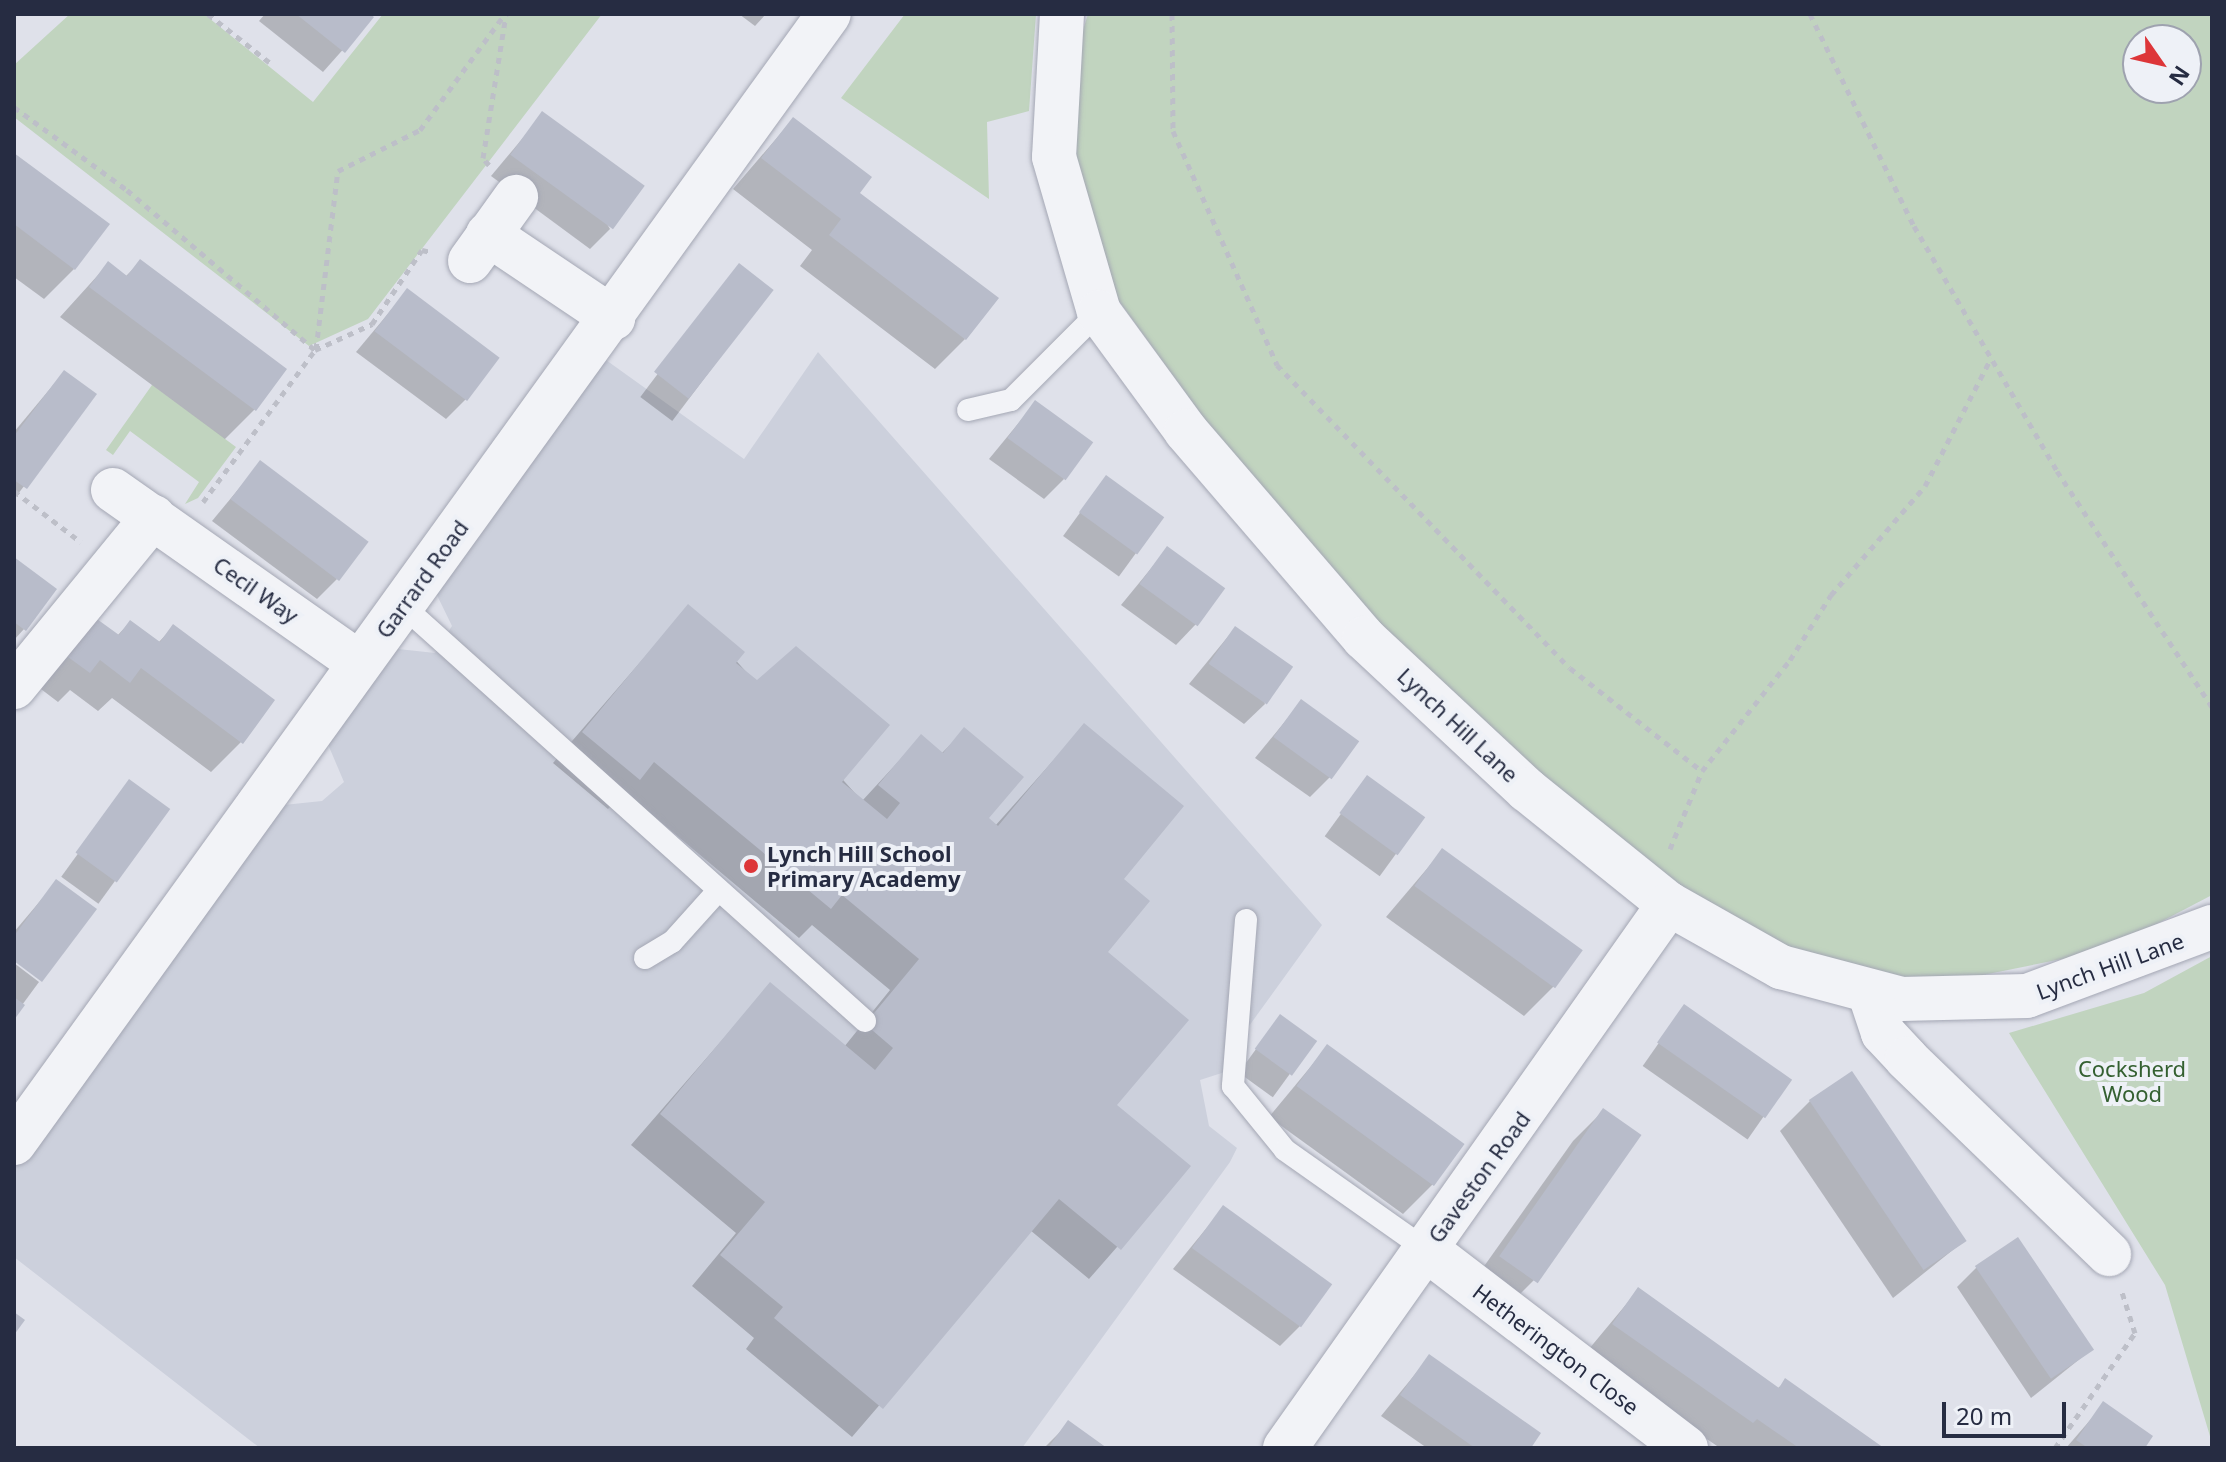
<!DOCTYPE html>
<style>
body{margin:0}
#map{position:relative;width:2226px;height:1462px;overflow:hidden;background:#dfe1ea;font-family:"Noto Sans",sans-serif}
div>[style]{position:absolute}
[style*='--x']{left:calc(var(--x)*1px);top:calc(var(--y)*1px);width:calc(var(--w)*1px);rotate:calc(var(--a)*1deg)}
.built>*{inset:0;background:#ccd0dc}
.green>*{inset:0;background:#c1d4bf}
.shadow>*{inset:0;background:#0003;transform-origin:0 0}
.building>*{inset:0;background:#b8bcca;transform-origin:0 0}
.path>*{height:5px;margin-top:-2.5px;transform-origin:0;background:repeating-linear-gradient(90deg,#bdbfc8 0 6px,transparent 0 12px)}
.roads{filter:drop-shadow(0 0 2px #a4a7b4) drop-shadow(0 0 2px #a4a7b4)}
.lane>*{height:22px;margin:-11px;padding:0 11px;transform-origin:11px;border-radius:11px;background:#f2f3f7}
.street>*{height:44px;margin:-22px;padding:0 22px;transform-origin:22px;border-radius:22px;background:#f2f3f7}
.dots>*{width:22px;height:22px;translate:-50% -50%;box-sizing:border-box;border:4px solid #eef1f7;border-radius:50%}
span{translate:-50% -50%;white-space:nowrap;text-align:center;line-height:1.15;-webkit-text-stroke:8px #eef1f7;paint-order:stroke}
.street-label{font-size:22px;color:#262c42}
.poi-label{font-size:22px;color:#262c42;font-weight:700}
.left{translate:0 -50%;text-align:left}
.park-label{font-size:22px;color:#346031}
.frame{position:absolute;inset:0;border:16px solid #262c42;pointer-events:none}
.north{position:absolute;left:2122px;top:24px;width:80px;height:80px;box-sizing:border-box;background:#eef1f7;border:2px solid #9ea2af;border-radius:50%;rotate:124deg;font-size:22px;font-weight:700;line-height:32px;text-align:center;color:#262c42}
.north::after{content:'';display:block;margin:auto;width:28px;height:36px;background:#dd3639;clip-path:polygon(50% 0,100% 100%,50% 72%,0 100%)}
.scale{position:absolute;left:1942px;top:1402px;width:124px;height:36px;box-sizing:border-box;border:4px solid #262c42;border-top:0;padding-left:10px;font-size:24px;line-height:28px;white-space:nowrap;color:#262c42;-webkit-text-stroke:6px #eef1f7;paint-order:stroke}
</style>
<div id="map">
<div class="built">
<i style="clip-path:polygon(818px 352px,1322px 925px,1236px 1044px,1231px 1070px,1200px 1080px,1209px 1126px,1237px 1148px,1230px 1162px,1022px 1448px,260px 1448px,14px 1257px,14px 1165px,274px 806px,322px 801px,344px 782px,324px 735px,389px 648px,435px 653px,452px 626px,433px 587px,599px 355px,744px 459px)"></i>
</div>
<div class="green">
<i style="clip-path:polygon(70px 14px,204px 14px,313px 102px,383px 14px,602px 14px,368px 319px,309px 346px,14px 117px,14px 65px)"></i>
<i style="clip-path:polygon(905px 14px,1036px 14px,1029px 111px,987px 122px,989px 199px,841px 98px)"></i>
<i style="clip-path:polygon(evenodd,1088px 14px,2212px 14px,2212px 895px,2107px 950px,1933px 985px,1772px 947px,1633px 863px,1306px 560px,1103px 279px,1059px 107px,1088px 14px,2138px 40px,2186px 40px,2186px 88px,2138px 88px,2138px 40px)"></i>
<i style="clip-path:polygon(152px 385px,236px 447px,198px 498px,185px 504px,199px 482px,130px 431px,113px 455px,106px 450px)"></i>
<i style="clip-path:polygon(2212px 956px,2212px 1443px,2165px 1285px,2009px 1033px,2144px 993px)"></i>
</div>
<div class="shadow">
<i style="clip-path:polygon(265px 14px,366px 14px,371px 18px,323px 72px,259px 21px)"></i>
<i style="clip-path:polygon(739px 14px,766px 14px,755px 26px)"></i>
<i style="clip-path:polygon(543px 114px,610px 229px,590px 249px,491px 176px)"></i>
<i style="clip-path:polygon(793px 119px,965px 339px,935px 369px,800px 266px,812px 250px,733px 189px)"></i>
<i style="clip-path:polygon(14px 155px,74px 269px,44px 299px,14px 277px)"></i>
<i style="clip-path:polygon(140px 262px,255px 409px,225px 439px,60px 317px,108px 264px,125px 277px)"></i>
<i style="left:739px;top:266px;width:40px;height:164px;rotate:37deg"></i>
<i style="clip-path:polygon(407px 291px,466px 399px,446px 419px,356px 352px)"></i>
<i style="clip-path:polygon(64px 372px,95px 395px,14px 499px,14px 432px)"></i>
<i style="clip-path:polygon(1035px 403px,1064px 479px,1044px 499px,989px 459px)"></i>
<i style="clip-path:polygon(261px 462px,337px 579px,317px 599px,212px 521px)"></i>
<i style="left:1106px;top:477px;width:69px;height:73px;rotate:36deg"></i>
<i style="clip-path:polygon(1167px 549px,1196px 624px,1176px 645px,1121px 605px)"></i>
<i style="clip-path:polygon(14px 559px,24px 629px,14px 640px)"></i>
<i style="clip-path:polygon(688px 607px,862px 801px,921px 737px,941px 754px,965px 730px,986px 819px,995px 826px,1084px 726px,1121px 879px,1105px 953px,1115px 1105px,1188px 1166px,1089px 1279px,1030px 1230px,852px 1437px,746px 1349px,754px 1338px,692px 1286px,736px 1233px,631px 1145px,770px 985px,844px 1047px,890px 990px,812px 925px,799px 938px,625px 792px,608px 809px,553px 763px)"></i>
<i style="clip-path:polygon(130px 622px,158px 643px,173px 627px,241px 742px,211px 772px,112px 698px,98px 711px,70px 690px,58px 702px,33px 683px,60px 646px,117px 636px)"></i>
<i style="clip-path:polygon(1235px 628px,1265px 704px,1244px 724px,1189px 684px)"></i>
<i style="clip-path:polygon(1301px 702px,1330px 777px,1310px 797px,1255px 758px)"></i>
<i style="left:1367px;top:778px;width:68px;height:72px;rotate:36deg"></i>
<i style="left:130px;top:782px;width:46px;height:117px;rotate:36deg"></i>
<i style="clip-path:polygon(1442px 851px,1554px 986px,1524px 1016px,1386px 917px)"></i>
<i style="clip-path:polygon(57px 881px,14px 958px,14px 932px)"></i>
<i style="clip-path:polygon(14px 963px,39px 982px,14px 1016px)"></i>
<i style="left:1684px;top:1007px;width:128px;height:72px;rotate:35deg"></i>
<i style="left:1280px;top:1016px;width:42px;height:70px;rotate:36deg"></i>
<i style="clip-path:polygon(1327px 1047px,1433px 1184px,1403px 1214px,1269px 1117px)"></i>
<i style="clip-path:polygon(1810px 1101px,1964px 1241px,1893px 1298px,1780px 1131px)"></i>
<i style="clip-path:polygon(1603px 1111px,1638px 1135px,1534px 1280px,1504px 1310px,1470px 1286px,1573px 1141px)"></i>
<i style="clip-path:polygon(1223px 1208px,1300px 1326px,1280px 1346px,1173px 1269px)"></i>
<i style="clip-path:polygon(1977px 1267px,2091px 1350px,2031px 1398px,1957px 1287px)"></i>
<i style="clip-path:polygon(1638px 1290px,1777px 1389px,1786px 1381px,1881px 1448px,1720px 1448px,1584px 1355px)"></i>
<i style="clip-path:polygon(1429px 1357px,1528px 1448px,1427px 1448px,1381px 1416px)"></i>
<i style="clip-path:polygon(2104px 1404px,2142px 1448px,2066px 1448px)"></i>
<i style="clip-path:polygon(1069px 1423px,1103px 1448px,1044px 1448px)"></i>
</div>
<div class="building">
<i style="clip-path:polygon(296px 14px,370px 14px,374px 17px,345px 53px)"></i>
<i style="left:542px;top:111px;width:127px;height:54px;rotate:36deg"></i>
<i style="clip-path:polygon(793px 117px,872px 177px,860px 193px,999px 298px,966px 340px,829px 235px,841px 219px,761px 158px)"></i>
<i style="clip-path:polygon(14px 153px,110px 224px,75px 270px,14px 224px)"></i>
<i style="clip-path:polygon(140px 259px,287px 369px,256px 411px,89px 287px,108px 261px,127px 276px)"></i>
<i style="left:739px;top:263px;width:44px;height:138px;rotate:38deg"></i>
<i style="left:407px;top:288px;width:116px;height:54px;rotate:37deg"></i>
<i style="clip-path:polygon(64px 370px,97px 394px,27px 489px,14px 480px,14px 436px)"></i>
<i style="left:1035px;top:400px;width:72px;height:47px;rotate:36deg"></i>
<i style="left:260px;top:460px;width:136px;height:49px;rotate:37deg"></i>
<i style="left:1106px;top:475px;width:72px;height:46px;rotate:36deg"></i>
<i style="left:1167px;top:546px;width:72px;height:47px;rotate:36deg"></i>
<i style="clip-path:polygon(14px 557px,57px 589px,26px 631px,14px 622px)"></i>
<i style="clip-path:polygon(688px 604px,745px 652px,736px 663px,757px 680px,796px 646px,890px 725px,842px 782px,887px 819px,900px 803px,878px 785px,921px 734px,943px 753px,964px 727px,1024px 777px,989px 818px,998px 826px,1084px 723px,1184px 806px,1124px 879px,1150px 901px,1108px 952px,1189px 1020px,1117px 1105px,1191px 1166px,1121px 1250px,1059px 1199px,883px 1409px,774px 1318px,783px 1307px,720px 1255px,765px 1202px,660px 1114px,770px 982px,875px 1070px,893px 1048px,865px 1024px,919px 959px,842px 895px,831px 909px,654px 762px,640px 780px,582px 732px)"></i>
<i style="clip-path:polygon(90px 614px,119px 635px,130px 620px,160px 642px,173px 624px,275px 700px,243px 744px,141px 668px,130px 683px,100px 660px,90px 673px,61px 652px)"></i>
<i style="left:1235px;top:626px;width:71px;height:46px;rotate:35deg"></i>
<i style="left:1301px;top:699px;width:72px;height:47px;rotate:36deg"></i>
<i style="left:1367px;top:775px;width:72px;height:47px;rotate:36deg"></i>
<i style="left:129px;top:779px;width:51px;height:91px;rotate:36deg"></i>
<i style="left:1442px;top:848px;width:174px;height:47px;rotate:36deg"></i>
<i style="clip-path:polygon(56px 879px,97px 909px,42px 982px,14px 961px,14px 936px)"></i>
<i style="clip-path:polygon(14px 997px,25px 1005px,14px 1020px)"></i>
<i style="left:1684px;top:1004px;width:132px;height:47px;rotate:35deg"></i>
<i style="left:1280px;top:1014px;width:46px;height:43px;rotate:36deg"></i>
<i style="left:1327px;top:1044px;width:170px;height:52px;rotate:36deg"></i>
<i style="left:1852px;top:1071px;width:205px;height:52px;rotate:56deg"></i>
<i style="left:1603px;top:1108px;width:47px;height:181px;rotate:35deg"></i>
<i style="left:1223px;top:1205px;width:135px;height:53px;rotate:36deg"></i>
<i style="left:2018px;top:1237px;width:136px;height:52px;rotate:56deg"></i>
<i style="clip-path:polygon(1638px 1287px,1779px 1388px,1785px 1378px,1884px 1448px,1799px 1448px,1757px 1419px,1753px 1423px,1612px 1324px)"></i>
<i style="clip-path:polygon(14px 1312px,25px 1320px,14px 1335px)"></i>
<i style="clip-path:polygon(1429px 1354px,1541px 1433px,1531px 1448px,1475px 1448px,1400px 1395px)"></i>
<i style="clip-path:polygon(2103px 1401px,2153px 1436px,2145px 1448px,2088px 1448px,2076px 1440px)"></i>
<i style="clip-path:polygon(1068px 1420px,1107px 1448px,1048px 1448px)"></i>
</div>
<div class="path">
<i style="--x:208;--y:14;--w:78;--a:38.2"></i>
<i style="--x:1172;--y:14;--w:117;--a:89.5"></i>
<i style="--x:1173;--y:131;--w:256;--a:66"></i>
<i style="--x:1277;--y:365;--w:421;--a:46"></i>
<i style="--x:1570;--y:668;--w:167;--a:38"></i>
<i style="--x:1810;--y:14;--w:236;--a:63.9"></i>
<i style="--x:1914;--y:226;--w:284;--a:59.7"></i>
<i style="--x:2057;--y:471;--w:282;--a:56.7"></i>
<i style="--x:14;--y:107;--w:140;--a:36.3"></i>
<i style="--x:127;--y:190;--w:247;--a:40.4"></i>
<i style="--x:489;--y:165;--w:9;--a:-131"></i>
<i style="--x:483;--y:158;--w:145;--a:-80.9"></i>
<i style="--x:316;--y:349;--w:179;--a:-83"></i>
<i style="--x:338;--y:171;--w:92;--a:-26.6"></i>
<i style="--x:420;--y:130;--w:144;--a:-53.8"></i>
<i style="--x:14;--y:491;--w:84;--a:37.3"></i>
<i style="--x:203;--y:502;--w:189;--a:-53.6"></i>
<i style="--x:315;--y:350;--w:63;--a:-24.5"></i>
<i style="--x:372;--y:324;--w:89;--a:-56"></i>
<i style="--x:422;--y:250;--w:9;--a:13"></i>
<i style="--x:1670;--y:849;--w:84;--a:-67.7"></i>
<i style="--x:1702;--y:771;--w:142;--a:-51.6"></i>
<i style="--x:1790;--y:660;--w:77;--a:-57.8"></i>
<i style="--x:1831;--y:595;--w:144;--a:-49.2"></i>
<i style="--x:1925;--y:486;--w:144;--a:-62.7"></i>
<i style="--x:2055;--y:1448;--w:140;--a:-55.2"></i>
<i style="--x:2135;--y:1333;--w:43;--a:-107.6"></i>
</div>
<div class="roads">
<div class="lane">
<i style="--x:968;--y:410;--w:44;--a:-13.1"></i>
<i style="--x:1011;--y:400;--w:124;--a:-45"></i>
<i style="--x:403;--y:606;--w:621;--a:41.93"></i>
<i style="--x:1246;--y:920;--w:167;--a:94.5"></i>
<i style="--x:1233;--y:1086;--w:82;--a:50.9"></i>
<i style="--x:1285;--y:1150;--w:174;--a:35.2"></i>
<i style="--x:645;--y:958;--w:31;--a:-31"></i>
<i style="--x:672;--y:942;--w:69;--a:-48"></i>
</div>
<div class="street">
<i style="--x:1062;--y:14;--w:143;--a:93.2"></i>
<i style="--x:1054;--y:157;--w:161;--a:73.8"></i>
<i style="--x:1099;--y:312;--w:147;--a:53.8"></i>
<i style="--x:1186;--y:431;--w:273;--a:49.3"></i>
<i style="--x:1364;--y:638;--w:223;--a:43"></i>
<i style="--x:1527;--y:790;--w:182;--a:38.8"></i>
<i style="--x:1669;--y:904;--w:129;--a:29.4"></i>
<i style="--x:1781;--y:967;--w:124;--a:14.9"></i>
<i style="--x:1901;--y:999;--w:126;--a:-1.4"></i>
<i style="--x:2027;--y:996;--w:197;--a:-20.5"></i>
<i style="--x:488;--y:234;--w:151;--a:33.9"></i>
<i style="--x:470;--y:261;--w:79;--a:-54.3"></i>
<i style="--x:113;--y:490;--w:301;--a:35.1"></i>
<i style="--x:14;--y:687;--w:220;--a:-50.7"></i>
<i style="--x:1869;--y:991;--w:44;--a:71.6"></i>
<i style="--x:1883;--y:1033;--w:35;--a:47"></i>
<i style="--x:1907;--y:1059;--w:281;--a:44"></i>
<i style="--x:14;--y:1143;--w:1392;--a:-54.18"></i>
<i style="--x:1427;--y:1250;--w:326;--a:37.4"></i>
<i style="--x:1285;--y:1448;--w:666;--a:-54.78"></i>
</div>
</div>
<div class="dots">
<i style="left:751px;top:866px;background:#dd3639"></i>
</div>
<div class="street-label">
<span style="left:422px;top:579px;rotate:-54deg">Garrard Road</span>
<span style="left:256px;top:590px;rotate:35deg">Cecil Way</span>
<span style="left:1458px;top:725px;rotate:43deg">Lynch Hill Lane</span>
<span style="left:2110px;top:966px;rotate:-20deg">Lynch Hill Lane</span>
<span style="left:1479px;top:1177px;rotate:-54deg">Gaveston Road</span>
<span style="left:1556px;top:1349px;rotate:37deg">Hetherington Close</span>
</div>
<div class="poi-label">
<span class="left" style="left:767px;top:866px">Lynch Hill School<br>Primary Academy</span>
</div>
<div class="park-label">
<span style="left:2132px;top:1081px">Cocksherd<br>Wood</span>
</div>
<div class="frame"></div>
<div class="north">N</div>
<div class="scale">20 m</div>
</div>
